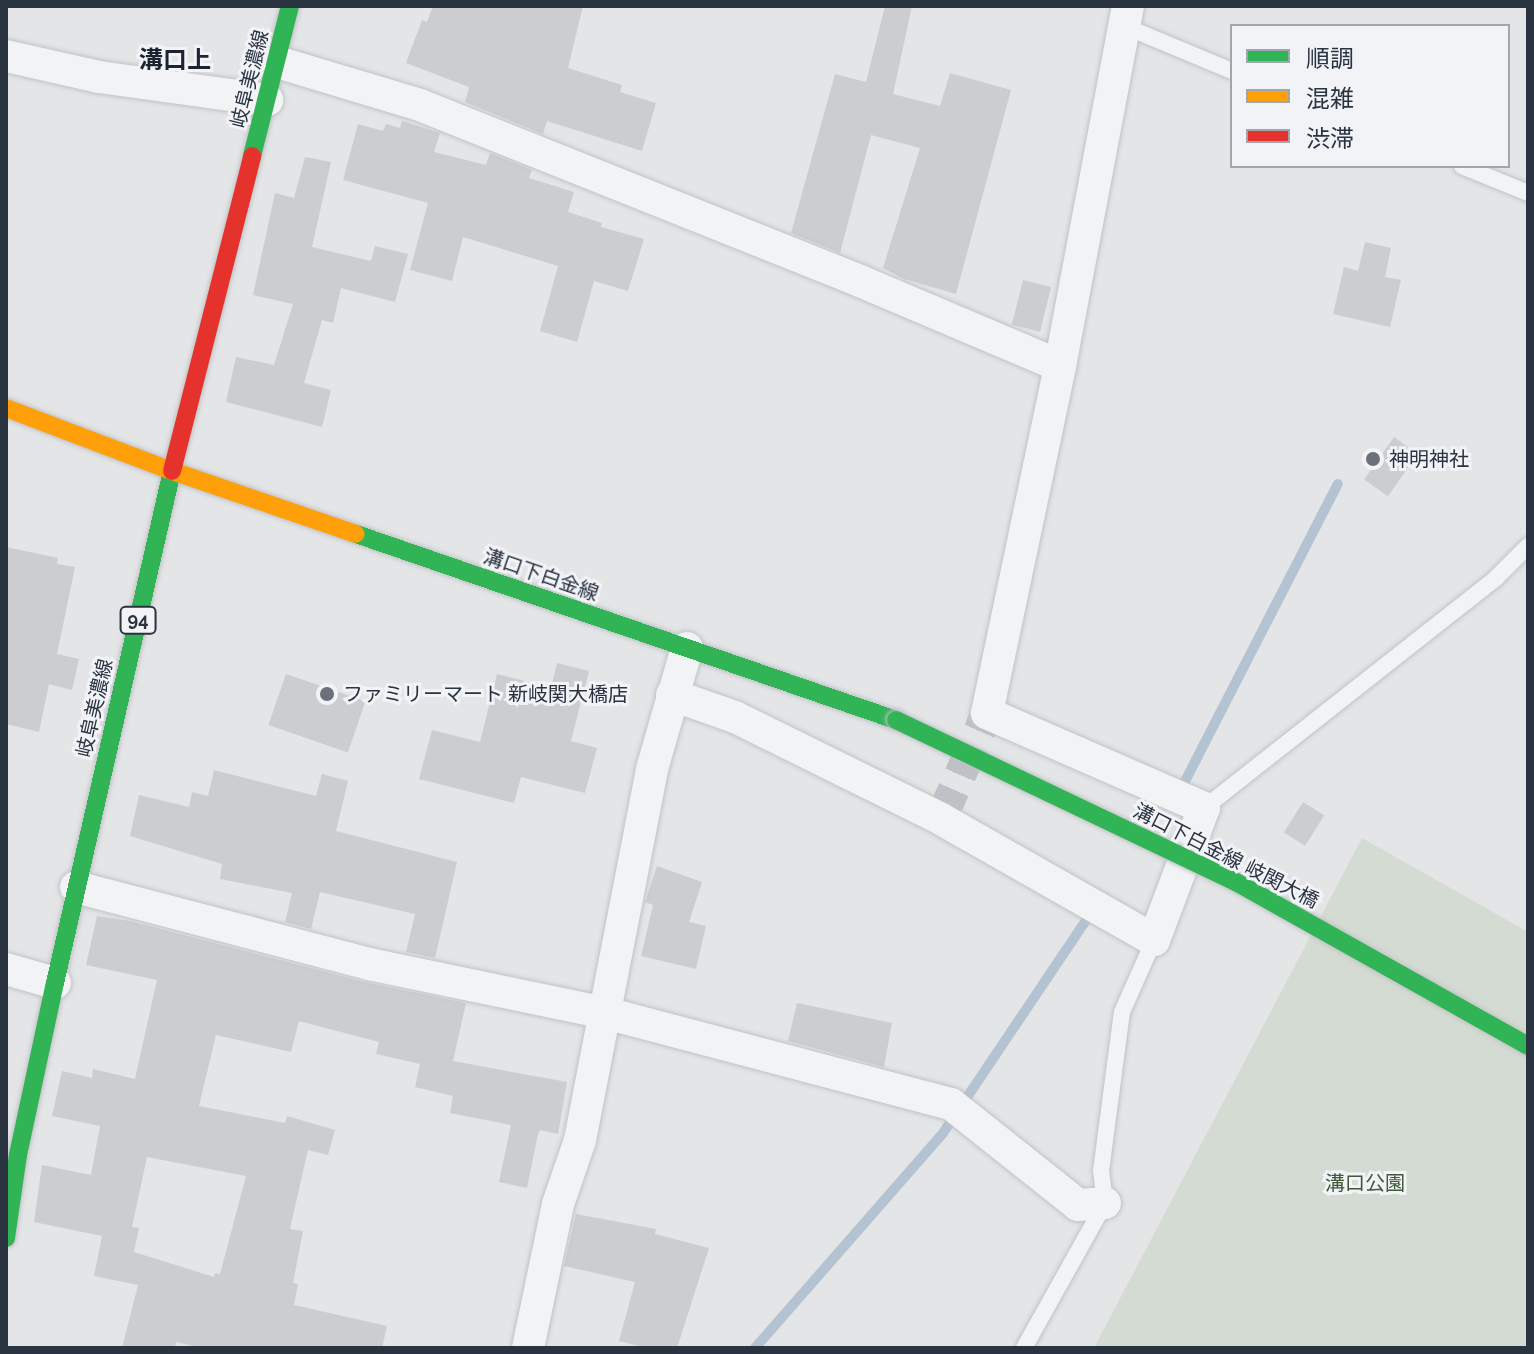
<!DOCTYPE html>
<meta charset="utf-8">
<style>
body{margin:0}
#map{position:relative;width:1534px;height:1354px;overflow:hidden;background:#e3e5e7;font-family:Raleway,"Noto Sans JP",sans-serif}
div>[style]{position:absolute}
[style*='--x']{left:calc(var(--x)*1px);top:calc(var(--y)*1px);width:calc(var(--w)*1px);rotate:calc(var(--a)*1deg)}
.green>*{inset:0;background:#d4dbd3}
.stream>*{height:10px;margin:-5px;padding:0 5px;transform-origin:5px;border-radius:5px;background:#b3c3d1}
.building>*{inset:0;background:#cbcdd0;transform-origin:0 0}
.street-tunnel>*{height:32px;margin-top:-16px;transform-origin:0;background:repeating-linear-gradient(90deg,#bec1c6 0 32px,transparent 0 48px)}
.roads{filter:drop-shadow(0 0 2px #c1c3c5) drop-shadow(0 0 2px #c1c3c5)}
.lane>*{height:16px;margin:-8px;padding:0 8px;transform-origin:8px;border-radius:8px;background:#f2f3f4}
.street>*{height:32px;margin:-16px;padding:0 16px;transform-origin:16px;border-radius:16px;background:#f2f3f4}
.fast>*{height:18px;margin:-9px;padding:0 9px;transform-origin:9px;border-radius:9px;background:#30b455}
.slow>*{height:18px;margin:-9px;padding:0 9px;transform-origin:9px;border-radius:9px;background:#ff9f0a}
.jam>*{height:18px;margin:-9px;padding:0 9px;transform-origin:9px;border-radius:9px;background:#e5322d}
.bridges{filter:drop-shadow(0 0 2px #c1c3c5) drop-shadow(0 0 2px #c1c3c5)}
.fast-bridge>*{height:18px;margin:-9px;padding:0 9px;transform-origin:9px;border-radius:9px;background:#30b455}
.dots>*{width:22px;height:22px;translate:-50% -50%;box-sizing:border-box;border:4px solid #f1f3f7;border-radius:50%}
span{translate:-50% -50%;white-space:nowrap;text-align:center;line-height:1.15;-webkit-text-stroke:6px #f1f3f7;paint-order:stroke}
.shield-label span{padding:2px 6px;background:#f1f3f7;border:2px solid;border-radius:6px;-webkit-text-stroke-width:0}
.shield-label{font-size:18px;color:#2a3340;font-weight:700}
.street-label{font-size:20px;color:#2a3340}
.poi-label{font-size:20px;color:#2a3340}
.left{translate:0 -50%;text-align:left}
.park-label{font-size:20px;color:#415b38}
.quarter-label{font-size:24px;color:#1c2431;font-weight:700}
.frame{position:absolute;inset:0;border:8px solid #2a3340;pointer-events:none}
.legend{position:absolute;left:1230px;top:24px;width:280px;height:144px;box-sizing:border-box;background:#f1f3f7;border:2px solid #a1a6ae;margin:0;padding:10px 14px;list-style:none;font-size:24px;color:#2a3340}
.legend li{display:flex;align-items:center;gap:16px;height:40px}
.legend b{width:40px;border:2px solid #a1a6ae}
</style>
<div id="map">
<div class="green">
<i style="clip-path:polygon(1362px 838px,1528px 932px,1528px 1348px,1094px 1348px)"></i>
</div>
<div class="stream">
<i style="--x:1181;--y:789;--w:343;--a:-62.8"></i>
<i style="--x:755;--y:1348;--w:286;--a:-48.8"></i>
<i style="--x:943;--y:1133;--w:257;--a:-56.1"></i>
</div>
<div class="building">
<i style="clip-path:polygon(433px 6px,583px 6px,568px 68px,622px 85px,620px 92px,656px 103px,642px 151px,547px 121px,543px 134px,465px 102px,469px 87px,406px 63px,422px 20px,427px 22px)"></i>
<i style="clip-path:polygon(885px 6px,912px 6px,893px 94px,940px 106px,950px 73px,1011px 90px,956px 294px,904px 279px,883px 268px,920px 148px,871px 135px,840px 253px,791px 233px,835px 74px,866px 82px)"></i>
<i style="clip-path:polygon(402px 121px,440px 133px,434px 152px,486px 165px,490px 153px,532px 170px,529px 178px,574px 192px,568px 212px,602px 223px,601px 227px,644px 239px,628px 291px,594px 281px,577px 342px,540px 331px,558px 266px,463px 237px,452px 281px,410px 270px,428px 203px,343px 180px,358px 124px,383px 131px,386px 124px,400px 128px)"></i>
<i style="clip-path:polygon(305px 157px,331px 162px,312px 247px,371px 261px,375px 246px,408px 254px,395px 302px,341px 288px,333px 323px,322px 320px,304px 383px,331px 390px,322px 427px,226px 402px,236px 357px,274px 365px,293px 304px,253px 295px,275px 193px,294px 198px)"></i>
<i style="clip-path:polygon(1365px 242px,1391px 248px,1385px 277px,1401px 280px,1390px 327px,1333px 314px,1344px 267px,1358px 271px)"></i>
<i style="left:1023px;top:280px;width:29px;height:46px;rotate:14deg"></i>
<i style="left:1394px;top:437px;width:29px;height:52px;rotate:35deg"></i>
<i style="clip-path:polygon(6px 547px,58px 558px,57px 564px,75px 567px,57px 654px,79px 659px,72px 690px,49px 684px,39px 732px,6px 724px)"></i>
<i style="clip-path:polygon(557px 663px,589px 671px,571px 741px,597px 748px,585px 793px,521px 777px,514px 803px,419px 779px,432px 730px,480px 742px,497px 674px,551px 688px)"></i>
<i style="left:286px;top:674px;width:84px;height:54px;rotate:19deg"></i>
<i style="clip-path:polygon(214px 770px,316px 796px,322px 774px,348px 781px,336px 831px,457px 862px,435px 958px,406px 952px,415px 914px,320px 892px,311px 929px,285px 922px,292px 893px,220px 879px,222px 864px,130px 836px,139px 795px,189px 807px,192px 792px,208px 796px)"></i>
<i style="left:1303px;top:802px;width:25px;height:36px;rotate:32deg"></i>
<i style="clip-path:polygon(657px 866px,702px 882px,689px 922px,706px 926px,696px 969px,641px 956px,653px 905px,645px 902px)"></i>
<i style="clip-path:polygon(evenodd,97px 916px,130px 921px,364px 982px,466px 1003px,453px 1061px,567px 1082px,558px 1134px,540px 1130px,538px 1134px,527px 1188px,499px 1182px,511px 1125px,450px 1113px,453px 1096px,415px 1087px,420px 1064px,376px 1054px,379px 1042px,299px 1021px,291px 1052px,216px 1035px,199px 1106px,285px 1123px,287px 1116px,335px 1130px,328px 1155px,308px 1150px,290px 1229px,303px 1231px,293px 1283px,298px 1284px,294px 1305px,387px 1326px,382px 1348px,201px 1348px,176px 1342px,175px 1348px,122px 1348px,138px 1285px,94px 1276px,102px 1236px,34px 1222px,42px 1165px,91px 1175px,100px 1126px,52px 1116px,62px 1071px,92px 1078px,93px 1069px,135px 1079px,157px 980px,86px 965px,97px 916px,147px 1157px,246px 1176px,220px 1274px,215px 1273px,214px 1277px,134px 1252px,139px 1228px,132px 1227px,147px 1157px)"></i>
<i style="clip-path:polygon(797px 1003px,892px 1023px,884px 1067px,788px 1041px)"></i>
<i style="clip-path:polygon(576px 1214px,656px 1229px,655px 1234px,709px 1248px,677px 1348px,647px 1348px,619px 1341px,635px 1282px,564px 1266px)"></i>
</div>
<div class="street-tunnel">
<i style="--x:941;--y:819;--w:116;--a:-66.5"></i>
</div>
<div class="roads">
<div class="lane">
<i style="--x:1124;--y:26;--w:117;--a:22.6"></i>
<i style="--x:1462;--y:166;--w:71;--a:22.2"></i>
<i style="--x:1204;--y:808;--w:372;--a:-38.2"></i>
<i style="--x:1496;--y:578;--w:45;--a:-45"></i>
<i style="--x:1024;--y:1348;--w:166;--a:-60.8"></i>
<i style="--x:1105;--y:1203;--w:32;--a:-97"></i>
<i style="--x:1101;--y:1171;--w:160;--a:-82.5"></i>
<i style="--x:1122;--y:1012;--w:79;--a:-66"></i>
</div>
<div class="street">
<i style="--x:6;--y:56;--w:95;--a:12.7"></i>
<i style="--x:99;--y:77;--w:170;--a:7.8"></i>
<i style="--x:277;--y:62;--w:149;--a:16.7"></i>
<i style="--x:420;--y:105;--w:474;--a:21.8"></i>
<i style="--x:860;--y:281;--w:217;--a:23"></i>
<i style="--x:672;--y:695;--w:67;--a:19.2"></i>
<i style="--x:735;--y:717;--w:230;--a:26.3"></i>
<i style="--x:941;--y:819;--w:245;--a:29.6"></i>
<i style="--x:1154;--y:940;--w:141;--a:-69.3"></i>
<i style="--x:1204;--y:808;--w:237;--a:-156.4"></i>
<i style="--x:987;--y:713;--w:355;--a:-78.1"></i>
<i style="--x:1060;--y:366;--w:366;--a:-79.3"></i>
<i style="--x:76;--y:887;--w:303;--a:14.7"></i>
<i style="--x:369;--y:964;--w:242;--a:11.7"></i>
<i style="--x:606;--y:1013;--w:357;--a:14.8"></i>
<i style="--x:951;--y:1104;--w:162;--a:38.5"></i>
<i style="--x:1078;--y:1205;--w:27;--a:-4"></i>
<i style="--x:6;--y:969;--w:51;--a:15.9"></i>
<i style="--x:528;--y:1348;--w:147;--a:-78.2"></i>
<i style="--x:558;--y:1204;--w:68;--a:-71"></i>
<i style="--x:580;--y:1140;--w:378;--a:-79"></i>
<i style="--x:652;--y:769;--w:126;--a:-73.9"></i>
</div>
<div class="fast">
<i style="--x:252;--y:156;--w:155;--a:-75.8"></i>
<i style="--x:356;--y:534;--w:571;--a:19.01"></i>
<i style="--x:6;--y:1238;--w:84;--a:-81.8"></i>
<i style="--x:18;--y:1155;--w:176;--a:-77.9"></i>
<i style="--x:55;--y:983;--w:525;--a:-77.13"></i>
</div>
<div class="slow">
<i style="--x:6;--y:408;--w:178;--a:20.8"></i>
<i style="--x:172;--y:471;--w:194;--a:18.9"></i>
</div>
<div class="jam">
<i style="--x:172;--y:471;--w:325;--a:-75.7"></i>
</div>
</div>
<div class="bridges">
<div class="fast-bridge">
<i style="--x:896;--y:720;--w:377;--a:25.5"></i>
<i style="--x:1236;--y:882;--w:335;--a:29.3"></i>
</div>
</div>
<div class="dots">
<i style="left:1373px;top:459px;background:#6b717a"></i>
<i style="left:327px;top:694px;background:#6b717a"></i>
</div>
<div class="shield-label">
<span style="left:138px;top:620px">94</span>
</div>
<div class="street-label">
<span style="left:250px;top:79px;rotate:-76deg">岐阜美濃線</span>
<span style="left:541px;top:575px;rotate:19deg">溝口下白金線</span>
<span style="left:95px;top:708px;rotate:-77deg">岐阜美濃線</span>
<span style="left:1226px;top:856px;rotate:27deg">溝口下白金線 岐関大橋</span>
</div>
<div class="poi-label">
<span class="left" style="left:1389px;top:459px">神明神社</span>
<span class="left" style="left:343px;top:694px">ファミリーマート 新岐関大橋店</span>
</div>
<div class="park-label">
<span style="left:1365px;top:1183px">溝口公園</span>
</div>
<div class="quarter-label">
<span style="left:175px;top:60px">溝口上</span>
</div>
<div class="frame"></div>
<ul class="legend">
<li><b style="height:10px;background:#30b455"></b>順調</li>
<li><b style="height:10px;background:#ff9f0a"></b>混雑</li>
<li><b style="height:10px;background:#e5322d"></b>渋滞</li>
</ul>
</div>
